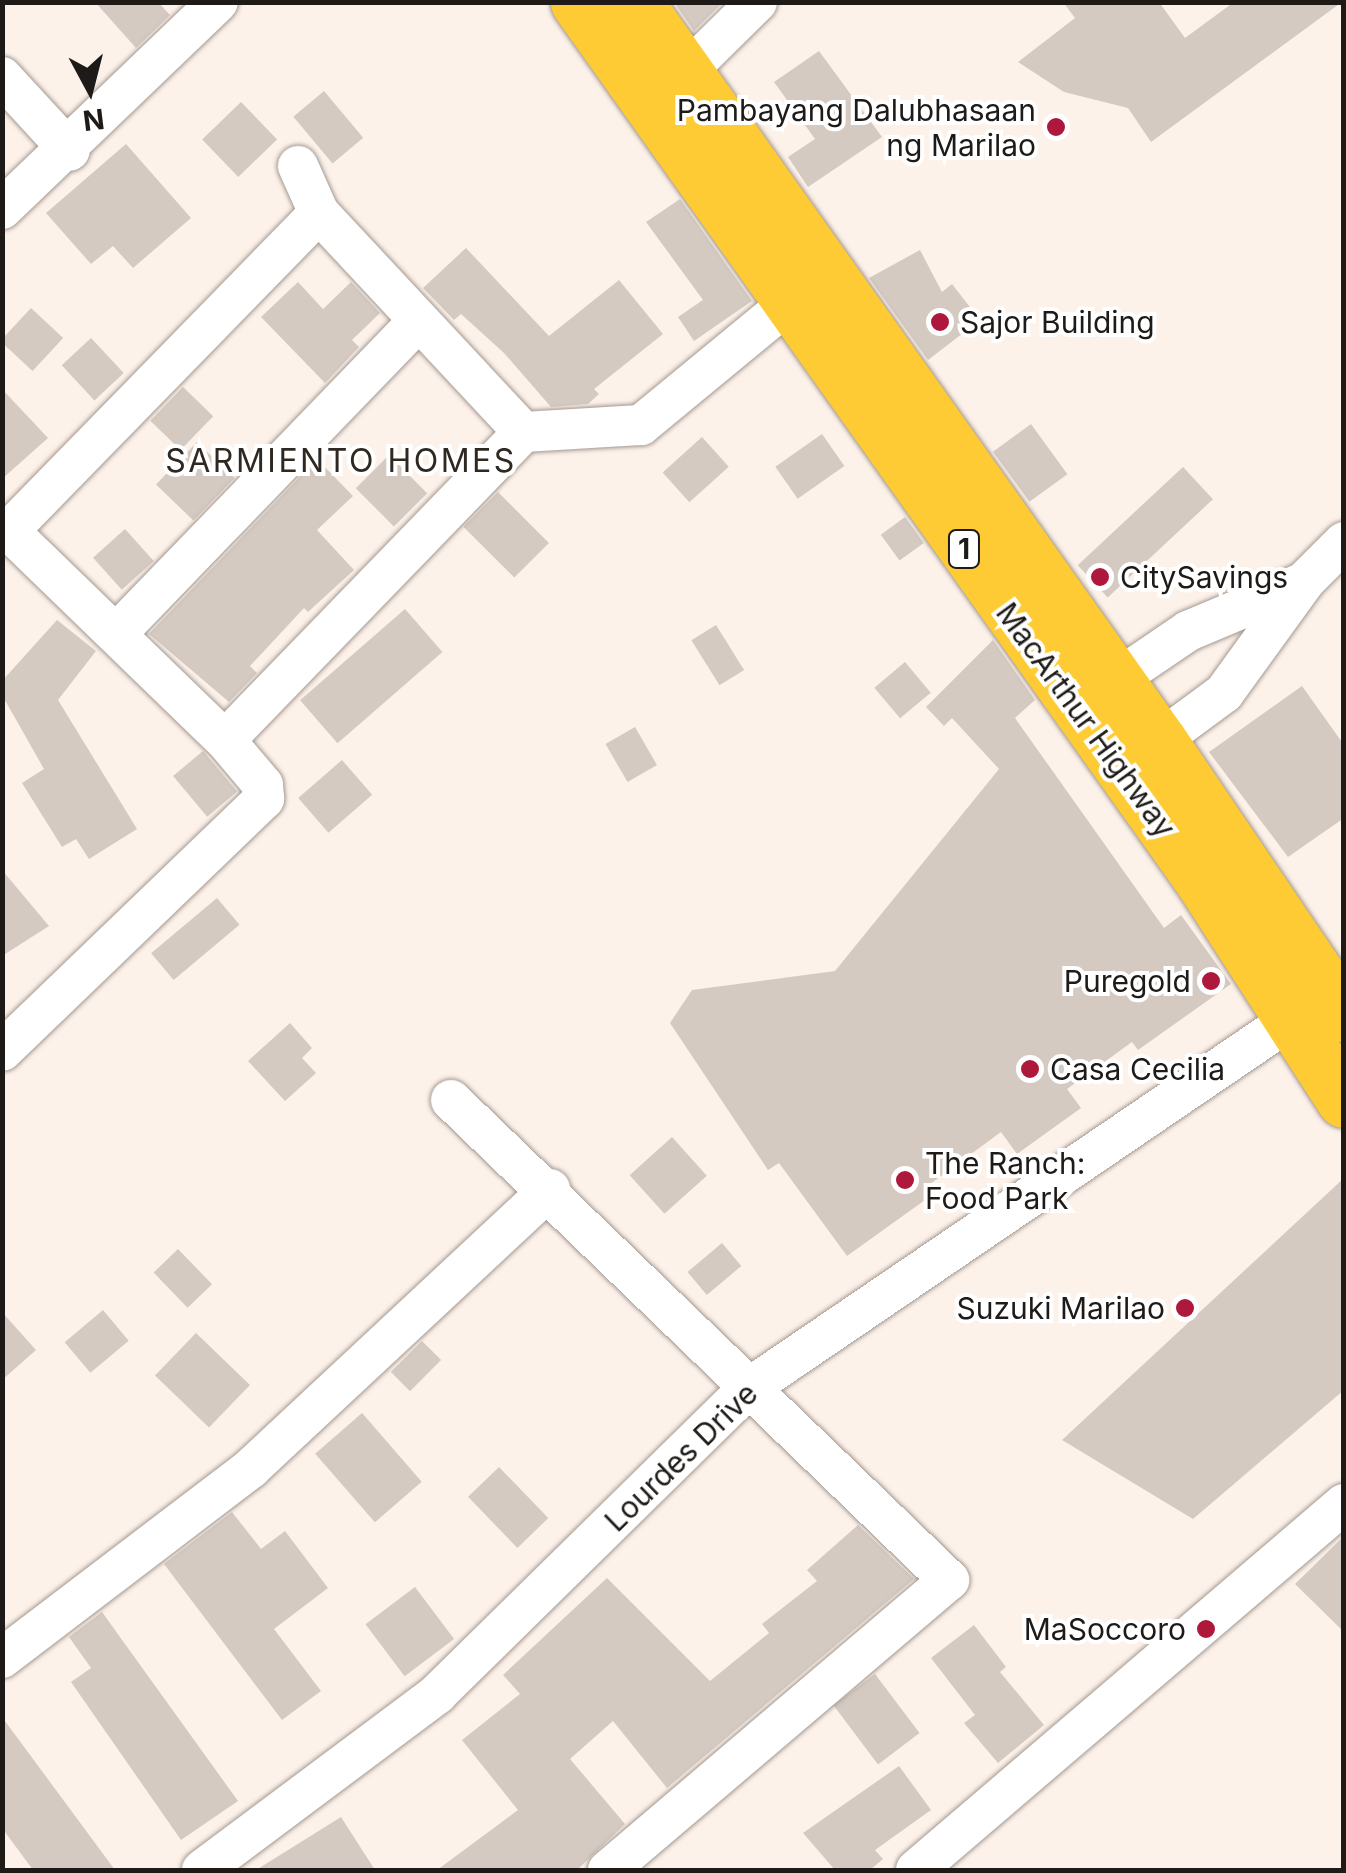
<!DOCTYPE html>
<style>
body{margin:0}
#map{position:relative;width:1346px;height:1873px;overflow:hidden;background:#fdf2ea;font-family:Inter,sans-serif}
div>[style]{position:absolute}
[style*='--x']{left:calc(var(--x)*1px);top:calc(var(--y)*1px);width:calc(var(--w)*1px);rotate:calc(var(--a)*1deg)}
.building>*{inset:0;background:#d4cac2;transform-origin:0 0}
.roads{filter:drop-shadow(0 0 2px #a39991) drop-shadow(0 0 2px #a39991)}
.minor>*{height:40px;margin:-20px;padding:0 20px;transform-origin:20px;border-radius:20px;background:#fff}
.highway>*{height:55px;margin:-27.5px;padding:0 27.5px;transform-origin:27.5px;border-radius:27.5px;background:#fecb35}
.dots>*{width:28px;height:28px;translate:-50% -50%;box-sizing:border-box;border:5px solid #fff;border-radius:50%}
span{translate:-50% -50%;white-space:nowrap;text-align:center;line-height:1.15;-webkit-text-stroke:8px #fff;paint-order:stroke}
.shield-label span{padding:2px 8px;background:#fff;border:2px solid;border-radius:8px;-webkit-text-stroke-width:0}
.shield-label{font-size:28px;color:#1d1a17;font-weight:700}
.poi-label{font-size:30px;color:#1d1a17}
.right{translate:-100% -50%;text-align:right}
.left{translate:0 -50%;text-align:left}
.street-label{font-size:30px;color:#1d1a17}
.neighbourhood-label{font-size:32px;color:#2f2821;letter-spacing:2.5px}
.frame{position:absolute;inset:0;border:5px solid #1d1a17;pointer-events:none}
.north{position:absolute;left:40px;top:40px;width:100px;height:100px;-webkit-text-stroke:8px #fff;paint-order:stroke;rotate:173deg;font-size:28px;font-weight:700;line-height:40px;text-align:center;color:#1d1a17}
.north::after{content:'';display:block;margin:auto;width:35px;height:45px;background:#1d1a17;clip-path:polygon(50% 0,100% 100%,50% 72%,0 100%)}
</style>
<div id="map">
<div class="building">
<i style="clip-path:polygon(95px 2px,158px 2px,170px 15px,136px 48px)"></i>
<i style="clip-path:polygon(674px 2px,723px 2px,694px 31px)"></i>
<i style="clip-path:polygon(1063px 2px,1159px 2px,1185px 38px,1234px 2px,1342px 2px,1151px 142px,1128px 108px,1064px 92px,1018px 62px,1075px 18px)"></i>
<i style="clip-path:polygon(819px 51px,882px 137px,808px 187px,788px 157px,815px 139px,774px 82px)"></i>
<i style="left:324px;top:91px;width:61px;height:40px;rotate:50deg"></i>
<i style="left:241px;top:102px;width:52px;height:54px;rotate:46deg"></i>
<i style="clip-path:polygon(126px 144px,191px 218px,133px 268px,113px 246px,91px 264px,46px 213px)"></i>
<i style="clip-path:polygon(680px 199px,752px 301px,694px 341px,678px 317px,703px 300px,646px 222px)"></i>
<i style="clip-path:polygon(466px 248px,549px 336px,619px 280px,663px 334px,594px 389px,599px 394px,588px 404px,551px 407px,504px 353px,461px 314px,454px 320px,423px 288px)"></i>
<i style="clip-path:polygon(920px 250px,942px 292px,952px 284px,980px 320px,928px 360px,869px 278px)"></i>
<i style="clip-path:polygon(298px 282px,323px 309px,351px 282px,380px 313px,352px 340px,359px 347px,325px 383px,261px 317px)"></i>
<i style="left:31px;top:308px;width:44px;height:45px;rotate:43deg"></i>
<i style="left:91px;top:338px;width:48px;height:40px;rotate:47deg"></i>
<i style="left:183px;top:387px;width:42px;height:47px;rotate:44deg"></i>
<i style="clip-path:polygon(2px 389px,48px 438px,2px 479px)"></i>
<i style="left:1031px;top:424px;width:62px;height:47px;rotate:54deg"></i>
<i style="left:822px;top:434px;width:39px;height:57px;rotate:55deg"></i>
<i style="left:702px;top:437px;width:40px;height:53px;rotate:48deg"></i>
<i style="left:197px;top:442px;width:52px;height:59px;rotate:44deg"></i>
<i style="left:389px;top:455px;width:54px;height:47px;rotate:45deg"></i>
<i style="clip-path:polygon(317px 459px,353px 496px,317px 530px,354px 570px,308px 612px,304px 608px,250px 666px,257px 673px,229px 702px,149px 634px)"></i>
<i style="left:1183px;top:467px;width:44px;height:144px;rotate:47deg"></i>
<i style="left:498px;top:492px;width:72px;height:49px;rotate:45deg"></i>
<i style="left:905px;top:517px;width:32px;height:30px;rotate:54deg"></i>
<i style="left:125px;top:529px;width:43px;height:43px;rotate:48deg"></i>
<i style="left:405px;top:609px;width:57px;height:139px;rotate:49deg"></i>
<i style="clip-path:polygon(57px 620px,96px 651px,58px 700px,137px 829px,89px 859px,76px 839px,62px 847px,22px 783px,44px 769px,2px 695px,2px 681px)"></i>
<i style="left:716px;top:625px;width:53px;height:29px;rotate:58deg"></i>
<i style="clip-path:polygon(993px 640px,1035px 700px,1015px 718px,1164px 928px,1181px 915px,1231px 984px,1138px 1050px,1132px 1042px,1067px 1089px,1081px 1108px,1017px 1154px,1001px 1132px,926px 1187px,932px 1195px,847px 1256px,779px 1163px,768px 1170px,670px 1023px,692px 990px,835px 971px,999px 769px,952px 718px,944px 726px,926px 707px)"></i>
<i style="left:905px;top:662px;width:40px;height:40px;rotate:50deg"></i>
<i style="clip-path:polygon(1302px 686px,1344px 745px,1344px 818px,1288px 857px,1209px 752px)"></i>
<i style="left:635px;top:727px;width:44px;height:34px;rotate:60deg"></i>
<i style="left:203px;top:751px;width:53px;height:39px;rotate:50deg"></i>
<i style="left:342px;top:760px;width:46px;height:58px;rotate:49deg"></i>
<i style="clip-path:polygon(2px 870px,49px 926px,2px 956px)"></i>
<i style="left:217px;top:898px;width:35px;height:86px;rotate:50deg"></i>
<i style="clip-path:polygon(290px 1023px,312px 1048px,302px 1058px,316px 1073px,285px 1101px,248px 1061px)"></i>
<i style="left:672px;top:1137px;width:52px;height:57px;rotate:48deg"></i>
<i style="clip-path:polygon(1344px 1178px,1344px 1390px,1193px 1519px,1062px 1440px)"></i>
<i style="left:722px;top:1243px;width:30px;height:45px;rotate:50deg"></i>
<i style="left:178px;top:1249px;width:49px;height:34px;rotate:46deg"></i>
<i style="left:103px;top:1310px;width:40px;height:50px;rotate:50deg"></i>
<i style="clip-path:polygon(2px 1312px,36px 1350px,2px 1380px)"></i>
<i style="left:196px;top:1333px;width:75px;height:59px;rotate:44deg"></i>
<i style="left:422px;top:1341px;width:27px;height:44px;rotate:45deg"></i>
<i style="left:362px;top:1413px;width:91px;height:62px;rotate:49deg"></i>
<i style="left:499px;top:1467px;width:71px;height:43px;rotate:46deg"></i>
<i style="clip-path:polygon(232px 1512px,261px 1549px,285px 1531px,328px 1588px,274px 1629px,321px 1691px,282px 1720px,164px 1564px)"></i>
<i style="clip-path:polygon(858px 1525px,914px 1579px,667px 1788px,613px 1721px,570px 1759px,625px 1824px,577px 1870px,437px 1870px,518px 1810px,462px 1740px,520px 1694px,503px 1675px,607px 1578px,710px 1681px,769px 1633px,762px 1624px,817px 1581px,807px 1570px)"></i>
<i style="clip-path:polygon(1344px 1536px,1344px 1632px,1295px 1584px)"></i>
<i style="left:415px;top:1587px;width:65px;height:62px;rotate:53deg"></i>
<i style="clip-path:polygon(102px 1612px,238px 1801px,181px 1840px,71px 1682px,91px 1668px,69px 1637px)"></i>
<i style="clip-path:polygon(974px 1625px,1006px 1667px,1000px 1672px,1044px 1725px,998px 1763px,964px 1723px,975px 1715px,931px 1658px)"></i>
<i style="left:875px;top:1674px;width:74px;height:52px;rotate:53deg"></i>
<i style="clip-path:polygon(2px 1717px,115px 1870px,33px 1870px,2px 1828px)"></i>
<i style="clip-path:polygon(899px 1766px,931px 1810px,875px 1850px,883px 1859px,870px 1870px,835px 1870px,803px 1833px)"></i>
<i style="clip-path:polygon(341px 1817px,375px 1870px,256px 1870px)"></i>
</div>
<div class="roads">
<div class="minor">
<i style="--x:685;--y:73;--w:101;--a:-44.6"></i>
<i style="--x:2;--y:77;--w:100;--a:47.4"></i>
<i style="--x:298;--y:166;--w:51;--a:65.9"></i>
<i style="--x:319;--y:213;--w:299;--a:47"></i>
<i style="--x:523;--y:432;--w:118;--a:-3.4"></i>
<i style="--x:641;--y:425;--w:222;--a:-39.5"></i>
<i style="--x:2;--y:209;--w:299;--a:-43.8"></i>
<i style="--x:319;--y:213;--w:444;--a:134.3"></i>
<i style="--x:9;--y:531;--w:301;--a:44.1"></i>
<i style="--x:225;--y:740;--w:429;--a:-45.9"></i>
<i style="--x:117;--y:633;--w:432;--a:-46"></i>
<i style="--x:1113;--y:682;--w:91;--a:-34.2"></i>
<i style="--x:1188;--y:631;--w:124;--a:-22.8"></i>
<i style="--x:1159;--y:741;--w:81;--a:-36.4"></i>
<i style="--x:1224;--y:693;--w:138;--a:-54.1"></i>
<i style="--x:1305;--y:581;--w:55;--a:-45"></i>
<i style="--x:2;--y:1051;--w:364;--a:-43.9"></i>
<i style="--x:264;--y:799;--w:14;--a:-94"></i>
<i style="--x:263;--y:785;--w:59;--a:-130.2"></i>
<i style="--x:451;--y:1100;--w:692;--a:43.95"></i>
<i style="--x:949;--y:1580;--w:448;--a:139.6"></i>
<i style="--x:2;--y:1658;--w:313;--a:-37.3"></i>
<i style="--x:251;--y:1468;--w:409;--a:-43"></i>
<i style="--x:202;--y:1870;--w:294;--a:-36.8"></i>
<i style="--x:437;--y:1694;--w:433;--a:-44.5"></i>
<i style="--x:746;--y:1390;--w:662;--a:-34.22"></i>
<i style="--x:916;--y:1870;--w:563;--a:-40.54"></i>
</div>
<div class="highway">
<i style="--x:578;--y:2;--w:1081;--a:54.6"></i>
<i style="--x:1204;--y:883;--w:258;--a:57.2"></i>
<i style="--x:635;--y:2;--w:906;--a:54.66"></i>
<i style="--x:1159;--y:741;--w:330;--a:55.9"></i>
</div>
</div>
<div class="dots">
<i style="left:1056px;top:127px;background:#ad183b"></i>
<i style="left:940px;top:322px;background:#ad183b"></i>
<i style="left:1100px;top:577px;background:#ad183b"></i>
<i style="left:1211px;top:981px;background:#ad183b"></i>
<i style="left:1030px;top:1069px;background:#ad183b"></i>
<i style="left:905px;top:1180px;background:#ad183b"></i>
<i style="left:1185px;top:1308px;background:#ad183b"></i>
<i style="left:1206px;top:1629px;background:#ad183b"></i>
</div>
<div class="shield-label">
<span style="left:964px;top:549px">1</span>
</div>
<div class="poi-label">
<span class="right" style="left:1036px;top:127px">Pambayang Dalubhasaan<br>ng Marilao</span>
<span class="left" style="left:960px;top:322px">Sajor Building</span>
<span class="left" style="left:1120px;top:577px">CitySavings</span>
<span class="right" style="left:1191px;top:981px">Puregold</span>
<span class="left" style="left:1050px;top:1069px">Casa Cecilia</span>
<span class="left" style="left:925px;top:1180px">The Ranch:<br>Food Park</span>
<span class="right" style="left:1165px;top:1308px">Suzuki Marilao</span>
<span class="right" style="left:1186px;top:1629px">MaSoccoro</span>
</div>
<div class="street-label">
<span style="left:1086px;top:720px;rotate:54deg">MacArthur Highway</span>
<span style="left:681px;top:1457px;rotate:-44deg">Lourdes Drive</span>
</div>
<div class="neighbourhood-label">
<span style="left:341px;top:461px">SARMIENTO HOMES</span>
</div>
<div class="frame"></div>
<div class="north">N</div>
</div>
